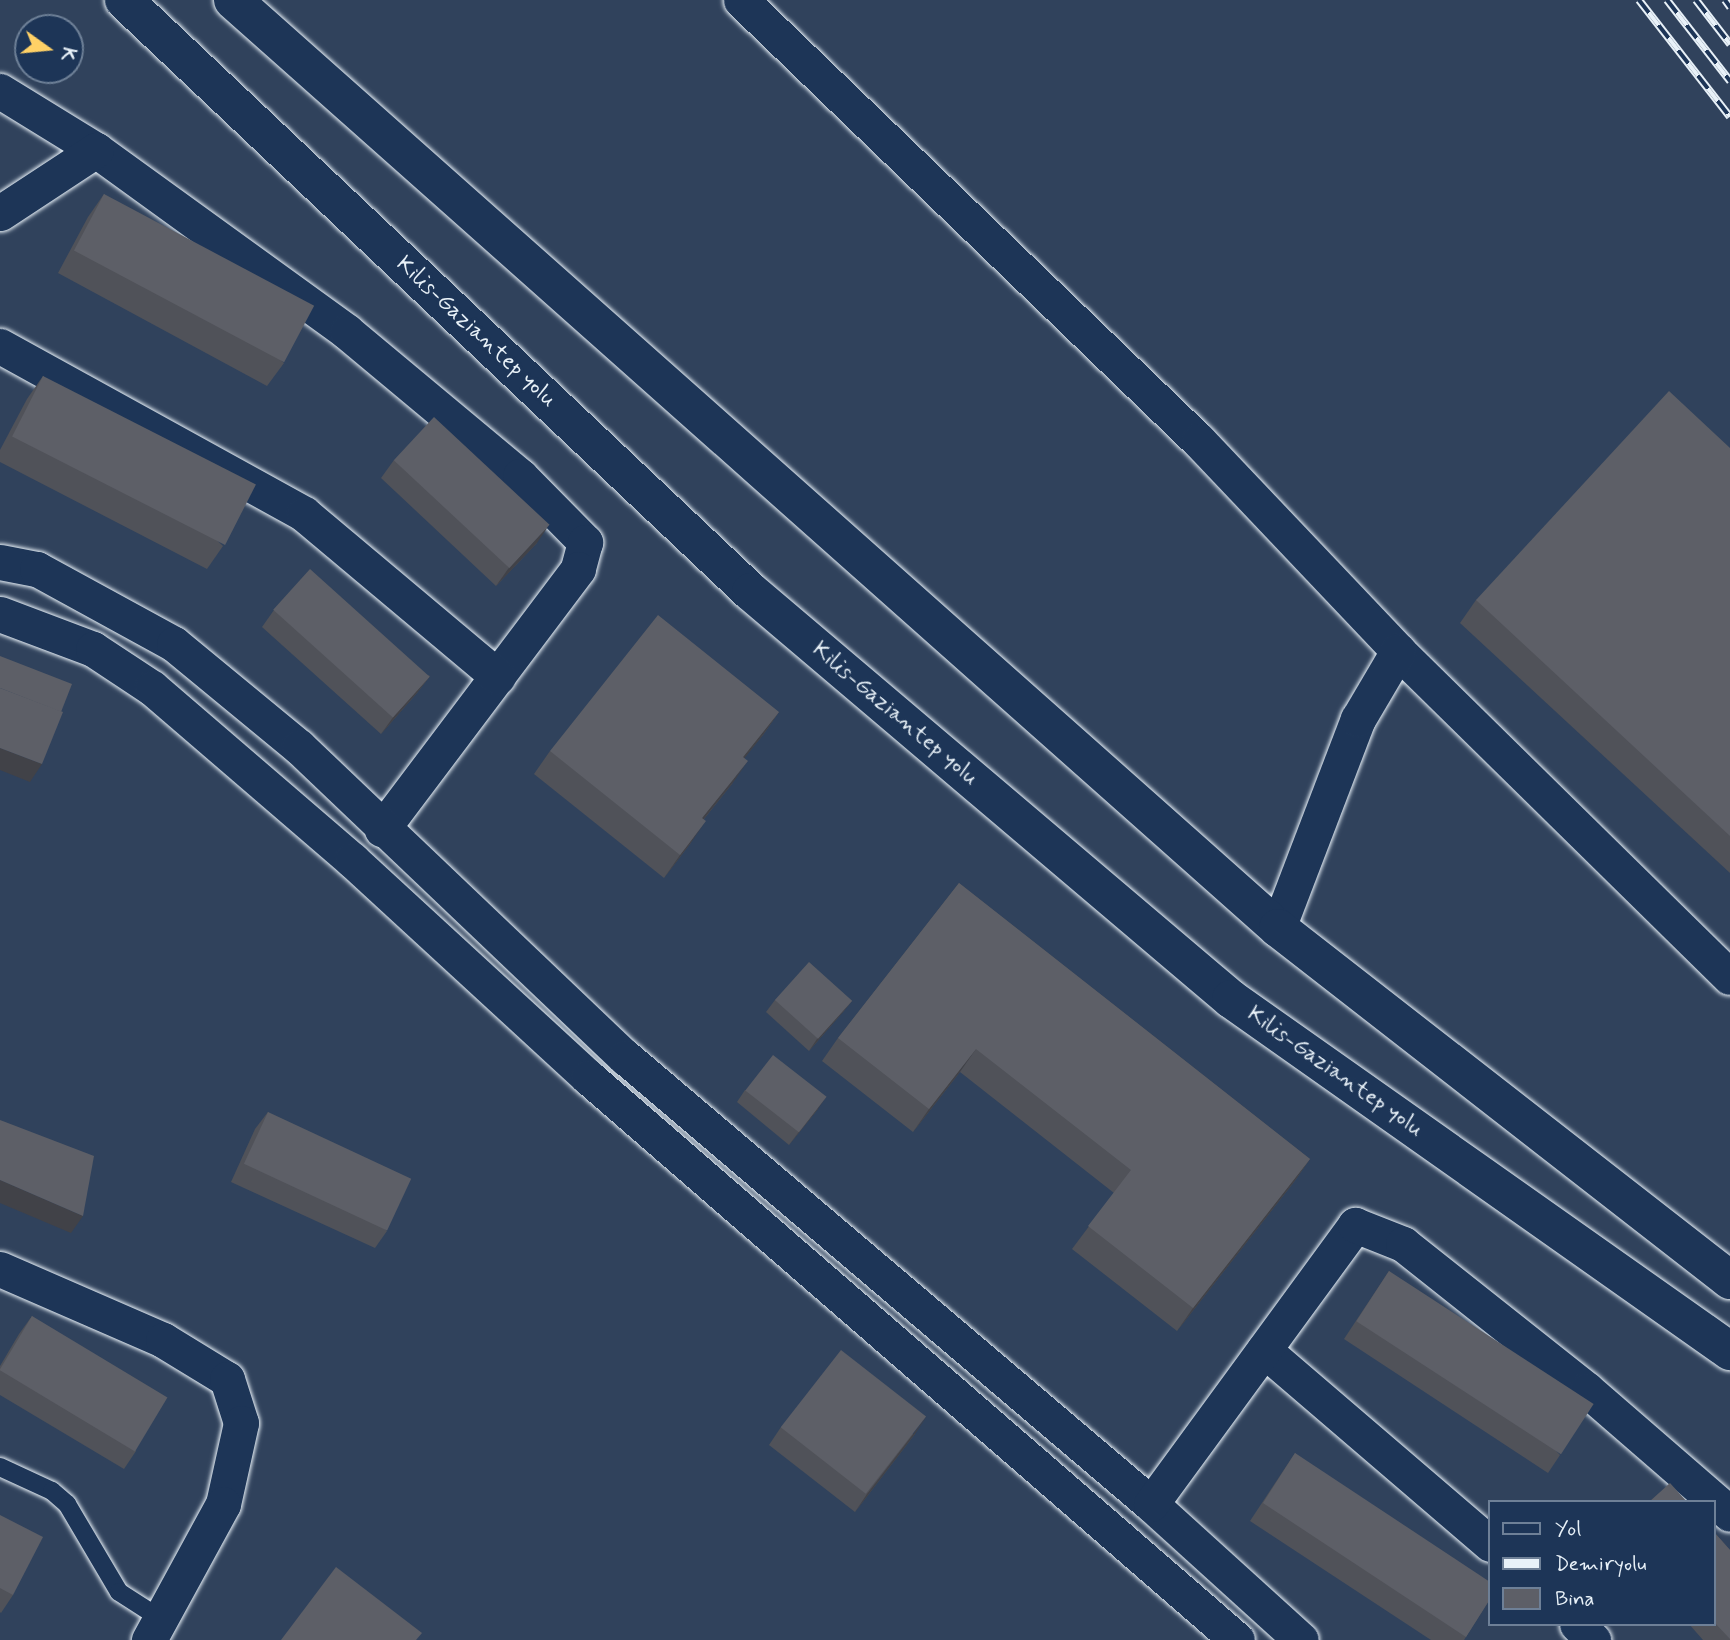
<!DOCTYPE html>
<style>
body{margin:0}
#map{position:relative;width:1730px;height:1640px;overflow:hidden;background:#30425c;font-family:Mynerve,sans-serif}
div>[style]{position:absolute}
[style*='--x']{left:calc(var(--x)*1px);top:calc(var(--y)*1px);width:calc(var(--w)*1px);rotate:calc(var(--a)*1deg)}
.roads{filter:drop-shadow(0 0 2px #e8f1f8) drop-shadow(0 0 2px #e8f1f8)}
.service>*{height:18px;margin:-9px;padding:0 9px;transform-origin:9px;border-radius:9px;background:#1d3557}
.minor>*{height:35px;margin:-17.5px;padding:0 17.5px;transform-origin:17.5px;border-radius:17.5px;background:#1d3557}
.trunk>*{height:38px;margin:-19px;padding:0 19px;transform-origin:19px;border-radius:19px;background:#1d3557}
.rail>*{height:8px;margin-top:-4px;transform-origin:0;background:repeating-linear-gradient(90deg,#1d3557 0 16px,#e8f1f8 0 32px);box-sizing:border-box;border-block:2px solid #e8f1f8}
.wall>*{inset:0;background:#505259}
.shaded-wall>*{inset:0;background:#414248}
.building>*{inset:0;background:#5d5f67;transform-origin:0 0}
span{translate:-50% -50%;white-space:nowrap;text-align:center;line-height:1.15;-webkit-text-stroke:6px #1d3557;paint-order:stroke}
.street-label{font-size:23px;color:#e8f1f8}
.legend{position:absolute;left:1488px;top:1500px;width:228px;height:126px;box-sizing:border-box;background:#1d3557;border:2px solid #6e8097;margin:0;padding:9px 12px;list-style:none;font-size:21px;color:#e8f1f8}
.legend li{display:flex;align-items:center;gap:14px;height:35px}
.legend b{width:35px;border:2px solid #6e8097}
.north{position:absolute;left:14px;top:14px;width:70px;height:70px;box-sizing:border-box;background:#1d3557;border:2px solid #6e8097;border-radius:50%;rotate:105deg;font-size:19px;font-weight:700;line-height:28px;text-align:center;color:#e8f1f8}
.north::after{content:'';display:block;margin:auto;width:24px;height:32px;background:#ffd166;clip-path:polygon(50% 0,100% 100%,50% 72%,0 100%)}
</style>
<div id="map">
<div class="roads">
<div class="service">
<i style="--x:0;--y:1467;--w:57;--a:24.8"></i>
<i style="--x:52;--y:1491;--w:20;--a:41"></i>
<i style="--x:67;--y:1504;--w:102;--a:59.4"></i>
<i style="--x:119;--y:1592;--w:50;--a:32.7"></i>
</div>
<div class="minor">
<i style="--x:741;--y:0;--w:636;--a:43.92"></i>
<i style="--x:1199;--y:441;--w:289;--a:46.5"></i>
<i style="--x:1398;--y:651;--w:465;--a:44.5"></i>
<i style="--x:0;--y:91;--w:113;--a:31.6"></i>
<i style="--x:96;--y:150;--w:310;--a:35.9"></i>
<i style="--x:347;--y:332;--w:225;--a:39.8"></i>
<i style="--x:520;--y:476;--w:93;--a:45.4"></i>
<i style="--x:585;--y:542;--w:28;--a:105"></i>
<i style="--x:578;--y:569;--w:326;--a:127"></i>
<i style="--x:0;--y:213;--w:115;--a:-33.3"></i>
<i style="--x:0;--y:346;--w:347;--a:28.9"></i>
<i style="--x:304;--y:514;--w:253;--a:40"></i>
<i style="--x:0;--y:562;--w:38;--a:11"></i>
<i style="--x:37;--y:569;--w:156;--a:28.7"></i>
<i style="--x:174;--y:644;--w:162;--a:39.5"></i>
<i style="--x:299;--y:747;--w:450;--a:43.6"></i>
<i style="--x:625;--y:1057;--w:690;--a:40.36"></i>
<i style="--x:1151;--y:1504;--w:202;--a:42.2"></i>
<i style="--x:0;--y:614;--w:99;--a:20.6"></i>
<i style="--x:93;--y:649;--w:71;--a:33.5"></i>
<i style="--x:152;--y:688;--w:264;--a:40.7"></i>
<i style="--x:352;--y:860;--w:321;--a:42.6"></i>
<i style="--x:588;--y:1077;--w:859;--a:40.94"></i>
<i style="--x:1278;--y:928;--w:224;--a:-69.1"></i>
<i style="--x:1358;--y:719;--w:79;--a:-59.5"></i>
<i style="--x:0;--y:1269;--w:178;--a:23.5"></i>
<i style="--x:163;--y:1340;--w:75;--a:31.4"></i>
<i style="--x:227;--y:1379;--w:46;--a:72.3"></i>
<i style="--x:241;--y:1423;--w:83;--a:102.5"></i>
<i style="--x:223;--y:1504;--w:155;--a:118.6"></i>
<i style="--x:1264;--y:1350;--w:298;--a:40.6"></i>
<i style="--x:1151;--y:1504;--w:346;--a:-53.8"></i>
<i style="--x:1355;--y:1225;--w:52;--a:21.6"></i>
<i style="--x:1403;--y:1244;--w:235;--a:38.4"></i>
<i style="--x:1587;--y:1390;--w:189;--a:40.9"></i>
<i style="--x:1577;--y:1624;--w:23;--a:45"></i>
</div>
<div class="trunk">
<i style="--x:124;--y:0;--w:862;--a:43.36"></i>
<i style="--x:751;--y:592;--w:629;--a:40.3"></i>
<i style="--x:1231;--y:999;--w:611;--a:35.2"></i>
<i style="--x:233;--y:0;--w:1398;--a:41.61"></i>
<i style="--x:1278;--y:928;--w:573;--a:37.91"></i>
</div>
</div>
<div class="rail">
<i style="--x:1639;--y:0;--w:148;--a:52.1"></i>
<i style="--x:1667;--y:0;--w:103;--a:52.1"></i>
<i style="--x:1696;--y:0;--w:56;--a:52.3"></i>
<i style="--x:1725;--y:0;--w:9;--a:54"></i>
</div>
<div class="wall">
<i style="clip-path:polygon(104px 194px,284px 363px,267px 386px,58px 273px,88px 217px)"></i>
<i style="clip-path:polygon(43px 376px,223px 546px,207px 569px,0 462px,0 450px,27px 399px)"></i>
<i style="clip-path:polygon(1730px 448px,1730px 873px,1460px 623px,1476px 600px)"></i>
<i style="clip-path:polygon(394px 460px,537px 543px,496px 586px,381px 478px)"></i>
<i style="clip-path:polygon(274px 610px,430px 676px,417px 693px,381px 734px,262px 627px)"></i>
<i style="clip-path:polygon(779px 712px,763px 735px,744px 758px,732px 784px,704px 819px,690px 844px,664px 878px,534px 774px,550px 751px)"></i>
<i style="clip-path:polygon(959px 883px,1310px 1159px,1294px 1182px,1177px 1331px,1072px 1249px,1114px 1193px,960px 1072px,913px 1132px,822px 1061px,838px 1038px)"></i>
<i style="clip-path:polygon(775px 1000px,852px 1001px,843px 1012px,809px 1051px,766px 1012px)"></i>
<i style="clip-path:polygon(745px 1090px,818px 1109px,789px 1145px,737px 1102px)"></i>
<i style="clip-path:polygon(268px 1112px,387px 1231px,375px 1248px,231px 1182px,255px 1129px)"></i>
<i style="clip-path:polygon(1389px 1271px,1560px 1455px,1548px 1473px,1344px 1339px)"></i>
<i style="clip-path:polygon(32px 1316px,136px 1451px,124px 1469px,0 1395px,0 1366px,19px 1334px)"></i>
<i style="clip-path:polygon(781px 1427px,915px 1434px,855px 1512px,769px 1445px)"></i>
<i style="clip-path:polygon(1295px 1453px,1490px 1599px,1464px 1640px,1431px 1640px,1250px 1521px)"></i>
<i style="clip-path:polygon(0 1515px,13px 1595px,1px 1613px,0 1612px)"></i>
<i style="clip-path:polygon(1714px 1532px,1730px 1550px,1730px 1640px,1703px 1640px,1689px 1624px,1714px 1624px)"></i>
</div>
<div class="shaded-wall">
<i style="clip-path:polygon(549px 525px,537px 543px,496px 586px,508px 569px)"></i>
<i style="clip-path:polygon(430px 676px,417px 693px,381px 734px,394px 716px)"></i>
<i style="clip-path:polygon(779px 712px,763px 735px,727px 780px,743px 757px)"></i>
<i style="clip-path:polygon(0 748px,42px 764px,30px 782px,0 770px)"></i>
<i style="clip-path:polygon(748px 761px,732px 784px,686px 841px,702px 818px)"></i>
<i style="clip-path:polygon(706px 821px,690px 844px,664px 878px,680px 855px)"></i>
<i style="clip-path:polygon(852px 1001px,843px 1012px,809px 1051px,817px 1039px)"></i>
<i style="clip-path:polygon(976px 1049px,960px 1072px,913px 1132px,929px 1109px)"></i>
<i style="clip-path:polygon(826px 1097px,818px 1109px,789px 1145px,798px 1133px)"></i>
<i style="clip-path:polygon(1310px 1159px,1294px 1182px,1177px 1331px,1193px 1308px)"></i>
<i style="clip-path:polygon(0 1180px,83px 1216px,71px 1233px,0 1203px)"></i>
<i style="clip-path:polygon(927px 1416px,915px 1434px,855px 1512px,867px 1494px)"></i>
</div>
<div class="building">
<i style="left:104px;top:194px;width:238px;height:64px;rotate:28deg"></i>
<i style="left:43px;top:376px;width:239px;height:68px;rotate:27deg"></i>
<i style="clip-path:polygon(1669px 391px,1730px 448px,1730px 836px,1476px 600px)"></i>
<i style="left:434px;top:417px;width:158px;height:59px;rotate:43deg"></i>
<i style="left:310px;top:569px;width:161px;height:55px;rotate:42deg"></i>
<i style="clip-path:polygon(658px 615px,779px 712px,743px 757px,748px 761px,702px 818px,706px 821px,680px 855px,550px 751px)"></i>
<i style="clip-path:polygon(0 656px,72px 684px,61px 712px,0 688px)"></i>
<i style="clip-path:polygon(0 688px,63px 712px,42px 764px,0 748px)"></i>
<i style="clip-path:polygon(959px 883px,1310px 1159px,1193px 1308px,1088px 1226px,1131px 1170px,976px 1049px,929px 1109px,838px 1038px)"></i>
<i style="left:809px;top:962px;width:58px;height:51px;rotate:42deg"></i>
<i style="left:773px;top:1055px;width:68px;height:45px;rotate:38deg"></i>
<i style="left:268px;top:1112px;width:158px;height:57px;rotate:25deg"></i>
<i style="clip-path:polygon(0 1120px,94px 1156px,83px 1216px,0 1180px)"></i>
<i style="left:1389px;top:1271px;width:244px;height:60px;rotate:33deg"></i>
<i style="left:32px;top:1316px;width:158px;height:63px;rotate:31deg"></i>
<i style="left:841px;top:1350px;width:108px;height:98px;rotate:38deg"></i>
<i style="clip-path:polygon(1295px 1453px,1490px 1582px,1490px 1599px,1466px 1637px,1263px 1503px)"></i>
<i style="clip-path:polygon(1670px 1483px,1687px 1502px,1649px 1502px)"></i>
<i style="clip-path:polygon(0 1515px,43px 1537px,13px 1595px,0 1588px)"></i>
<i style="clip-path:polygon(1714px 1532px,1730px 1550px,1730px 1639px,1714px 1622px)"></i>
<i style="clip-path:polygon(336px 1567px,422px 1633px,416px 1640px,281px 1640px)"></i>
</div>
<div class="street-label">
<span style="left:476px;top:332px;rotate:43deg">Kilis-Gaziantep yolu</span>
<span style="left:895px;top:714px;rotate:40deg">Kilis-Gaziantep yolu</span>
<span style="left:1335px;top:1072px;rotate:35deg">Kilis-Gaziantep yolu</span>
</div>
<ul class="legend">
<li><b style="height:9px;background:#1d3557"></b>Yol</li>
<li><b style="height:9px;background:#e8f1f8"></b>Demiryolu</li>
<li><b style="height:19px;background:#5d5f67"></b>Bina</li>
</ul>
<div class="north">K</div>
</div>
